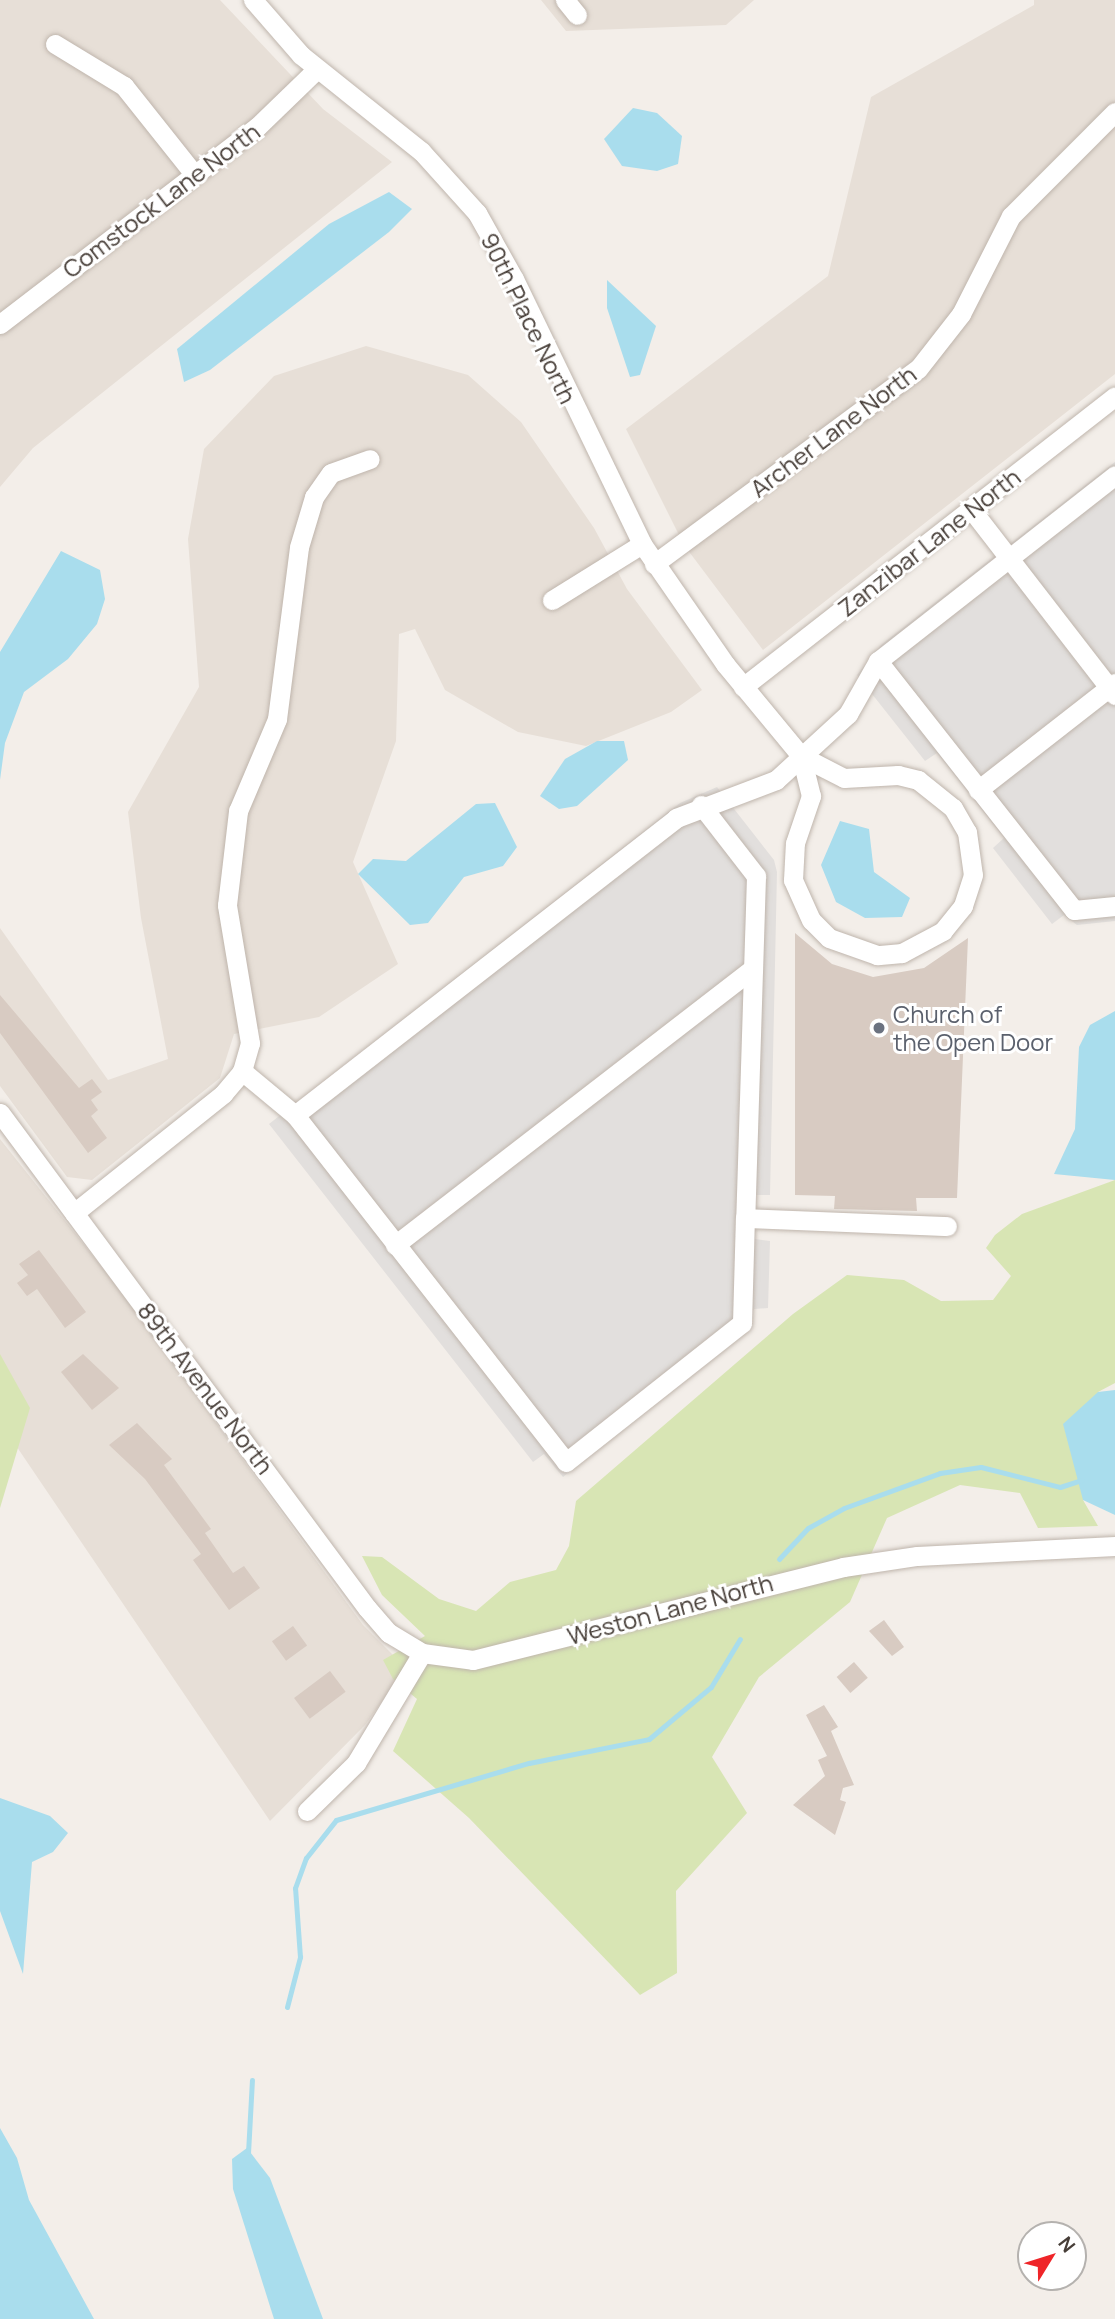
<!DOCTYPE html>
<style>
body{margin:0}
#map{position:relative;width:1115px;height:2319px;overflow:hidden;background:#f3eee9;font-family:Manrope,sans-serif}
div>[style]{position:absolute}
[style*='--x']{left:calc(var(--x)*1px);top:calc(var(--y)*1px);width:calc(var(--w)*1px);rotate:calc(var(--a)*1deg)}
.residential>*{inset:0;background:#e7dfd7}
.green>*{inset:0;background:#d8e5b4}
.parking>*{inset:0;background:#e2dfdd}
.water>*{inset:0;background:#a9dded}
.stream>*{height:5px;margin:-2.5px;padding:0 2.5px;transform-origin:2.5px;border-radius:2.5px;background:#a9dded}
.building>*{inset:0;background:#d8cbc2;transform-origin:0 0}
.roads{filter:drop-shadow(0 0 2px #bfb5ac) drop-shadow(0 0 2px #bfb5ac)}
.minor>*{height:19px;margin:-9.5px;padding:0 9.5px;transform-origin:9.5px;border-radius:9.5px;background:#fff}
.dots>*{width:19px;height:19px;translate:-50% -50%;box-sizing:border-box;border:4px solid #fff;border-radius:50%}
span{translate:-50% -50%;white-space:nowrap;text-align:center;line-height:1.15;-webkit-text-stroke:6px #fff;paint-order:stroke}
.street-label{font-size:24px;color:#473e38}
.worship-label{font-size:24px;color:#5b616d}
.left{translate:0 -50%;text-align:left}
.north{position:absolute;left:1017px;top:2221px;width:70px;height:70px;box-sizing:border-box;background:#fff;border:2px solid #b5b2af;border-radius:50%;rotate:52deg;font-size:19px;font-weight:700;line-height:28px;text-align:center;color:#473e38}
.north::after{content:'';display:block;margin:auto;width:24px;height:32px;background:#ef2529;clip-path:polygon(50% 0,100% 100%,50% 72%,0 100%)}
</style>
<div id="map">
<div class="residential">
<i style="clip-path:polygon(0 0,220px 0,323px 109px,392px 162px,33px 448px,0 487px)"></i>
<i style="clip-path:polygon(541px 0,754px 0,726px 25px,566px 31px)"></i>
<i style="clip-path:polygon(1034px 0,1115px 0,1115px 374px,763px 650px,684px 545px,626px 429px,828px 276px,871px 97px,1034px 5px)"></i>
<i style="clip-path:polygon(366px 346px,468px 375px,521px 422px,594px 528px,627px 589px,702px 690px,671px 712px,586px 746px,518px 732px,445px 690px,415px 629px,399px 634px,396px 741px,353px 862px,398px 964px,319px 1017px,234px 1034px,220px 1078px,92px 1180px,67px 1177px,0 1086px,0 928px,108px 1080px,168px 1059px,141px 918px,128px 812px,199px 687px,188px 539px,204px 449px,274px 376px)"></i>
<i style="clip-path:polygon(0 1139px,112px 1280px,363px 1625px,406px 1668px,365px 1725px,270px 1821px,0 1422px)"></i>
</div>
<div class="green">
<i style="clip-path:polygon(1115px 1180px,1115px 1383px,1098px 1392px,1083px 1500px,1098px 1526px,1038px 1528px,1020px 1493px,960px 1485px,887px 1518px,850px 1602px,759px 1677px,712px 1757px,747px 1813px,676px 1891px,677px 1973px,640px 1995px,469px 1818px,393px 1751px,417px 1699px,393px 1679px,383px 1660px,425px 1636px,382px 1595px,362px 1556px,382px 1557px,439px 1599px,476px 1611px,510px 1582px,556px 1570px,569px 1546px,576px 1501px,793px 1314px,847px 1275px,904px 1280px,941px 1301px,993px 1300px,1011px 1276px,986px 1248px,995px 1235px,1022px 1214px)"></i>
<i style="clip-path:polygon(0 1354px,30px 1408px,0 1508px)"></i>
</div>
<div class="parking">
<i style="clip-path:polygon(1115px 462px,1115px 921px,1077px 925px,1064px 915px,1052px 924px,993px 848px,1004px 838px,937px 753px,925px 761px,857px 675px,881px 645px)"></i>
<i style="clip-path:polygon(717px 787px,774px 860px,777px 872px,770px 1195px,756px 1195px,755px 1239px,770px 1241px,768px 1308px,754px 1309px,742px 1336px,563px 1477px,544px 1454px,533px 1462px,269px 1124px,680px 803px)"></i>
</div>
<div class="water">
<i style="clip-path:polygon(633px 108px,657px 113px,682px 136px,678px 164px,657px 171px,622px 166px,604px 139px)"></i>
<i style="clip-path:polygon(389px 192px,412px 209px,389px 232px,210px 370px,184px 382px,177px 349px,329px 224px)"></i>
<i style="clip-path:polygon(607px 280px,656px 326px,640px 375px,630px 377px,607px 308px)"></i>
<i style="clip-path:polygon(61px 551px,100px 570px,105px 599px,97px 624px,68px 659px,24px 692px,5px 743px,0 780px,0 652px)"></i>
<i style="clip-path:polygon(597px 741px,624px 741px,628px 760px,577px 806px,559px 809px,540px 796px,565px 759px)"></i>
<i style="clip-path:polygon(495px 803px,517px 847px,503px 866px,464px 877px,428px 923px,410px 925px,358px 874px,373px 859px,406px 861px,476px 804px)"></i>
<i style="clip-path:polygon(840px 821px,869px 829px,874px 872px,910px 898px,902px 917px,865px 918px,836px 902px,821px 865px)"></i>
<i style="clip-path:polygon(1115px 1011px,1115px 1180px,1054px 1174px,1075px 1129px,1079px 1047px,1090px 1025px)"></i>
<i style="clip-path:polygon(1115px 1390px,1115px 1515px,1083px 1500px,1063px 1424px,1098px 1392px)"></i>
<i style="clip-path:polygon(0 1798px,50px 1816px,68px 1833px,53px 1852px,32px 1862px,23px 1974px,0 1911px)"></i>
<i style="clip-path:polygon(0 2128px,17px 2158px,29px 2200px,94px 2319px,0 2319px)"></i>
<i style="clip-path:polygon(247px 2148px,270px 2178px,323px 2319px,274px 2319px,233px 2189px,232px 2159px)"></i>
</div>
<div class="stream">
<i style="--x:779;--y:1559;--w:42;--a:-46.9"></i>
<i style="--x:808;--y:1528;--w:41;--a:-29.1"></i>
<i style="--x:844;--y:1508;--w:102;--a:-20"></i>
<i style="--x:940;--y:1473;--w:41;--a:-8.3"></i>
<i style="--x:981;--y:1467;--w:81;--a:14.2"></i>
<i style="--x:1060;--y:1487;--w:23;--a:-18"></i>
<i style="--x:287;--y:2007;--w:52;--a:-75.4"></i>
<i style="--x:300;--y:1957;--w:69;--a:-94.1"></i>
<i style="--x:295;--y:1888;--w:32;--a:-70"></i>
<i style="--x:306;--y:1858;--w:48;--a:-51.7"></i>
<i style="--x:336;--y:1820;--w:201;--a:-16.5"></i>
<i style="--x:529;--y:1763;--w:122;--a:-11.3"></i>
<i style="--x:649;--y:1739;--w:81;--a:-40"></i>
<i style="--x:711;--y:1687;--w:56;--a:-58.9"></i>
<i style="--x:248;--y:2153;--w:73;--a:-86.9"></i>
</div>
<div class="building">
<i style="clip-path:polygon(795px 933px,832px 964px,873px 977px,924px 968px,968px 938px,957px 1198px,916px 1198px,917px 1211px,834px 1209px,835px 1196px,795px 1195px)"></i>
<i style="clip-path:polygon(0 995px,79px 1088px,92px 1079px,102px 1092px,91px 1100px,98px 1110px,91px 1116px,107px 1138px,88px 1153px,0 1033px)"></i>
<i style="clip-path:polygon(39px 1250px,86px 1312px,65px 1328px,37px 1289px,27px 1296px,17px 1283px,28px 1275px,19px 1264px)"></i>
<i style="clip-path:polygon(83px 1354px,119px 1388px,92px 1410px,61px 1372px)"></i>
<i style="clip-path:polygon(137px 1423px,172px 1459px,164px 1465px,211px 1529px,205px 1533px,233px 1573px,244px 1566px,260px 1588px,229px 1610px,193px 1560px,201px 1554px,145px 1479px,109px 1445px)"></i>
<i style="clip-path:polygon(884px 1620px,904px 1647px,892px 1656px,869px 1631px)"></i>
<i style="left:293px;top:1626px;width:24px;height:26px;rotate:54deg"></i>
<i style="left:854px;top:1662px;width:21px;height:23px;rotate:49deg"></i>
<i style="left:330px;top:1671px;width:26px;height:45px;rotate:53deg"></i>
<i style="clip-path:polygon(824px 1705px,838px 1727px,831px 1731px,854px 1785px,843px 1788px,840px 1800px,846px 1802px,835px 1835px,793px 1805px,825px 1776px,818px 1760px,827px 1756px,806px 1715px)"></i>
</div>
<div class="roads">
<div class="minor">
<i style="--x:253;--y:0;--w:73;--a:48.9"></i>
<i style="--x:301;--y:55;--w:154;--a:38.7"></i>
<i style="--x:421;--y:151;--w:84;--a:47.9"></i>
<i style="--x:477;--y:213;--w:76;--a:60.7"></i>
<i style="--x:514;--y:279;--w:294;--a:64.2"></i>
<i style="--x:642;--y:544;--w:146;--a:55.3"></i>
<i style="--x:725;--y:664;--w:119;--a:50.4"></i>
<i style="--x:565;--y:0;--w:19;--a:51"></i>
<i style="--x:55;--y:44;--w:81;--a:31.3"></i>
<i style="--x:124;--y:86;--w:112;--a:51.5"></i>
<i style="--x:0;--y:324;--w:324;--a:-37.5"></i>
<i style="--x:257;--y:127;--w:82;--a:-44"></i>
<i style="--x:971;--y:509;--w:235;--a:52.3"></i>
<i style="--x:654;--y:564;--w:328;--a:-36.5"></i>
<i style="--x:918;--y:369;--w:70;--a:-52"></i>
<i style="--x:961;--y:314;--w:110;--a:-63"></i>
<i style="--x:1011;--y:216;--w:147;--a:-45"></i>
<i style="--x:552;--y:600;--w:106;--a:-31.9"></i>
<i style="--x:878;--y:661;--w:317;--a:51.8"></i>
<i style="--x:1074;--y:910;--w:41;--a:-5.6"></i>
<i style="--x:743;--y:687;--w:472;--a:-38"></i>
<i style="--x:801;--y:756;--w:48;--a:27.1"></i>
<i style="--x:844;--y:778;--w:54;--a:-3.2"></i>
<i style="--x:898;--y:775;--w:21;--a:14"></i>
<i style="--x:918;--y:780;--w:45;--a:38.7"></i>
<i style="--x:953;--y:808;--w:28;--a:60"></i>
<i style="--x:967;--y:832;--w:43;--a:82.1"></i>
<i style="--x:973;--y:875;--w:33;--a:108"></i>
<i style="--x:963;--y:906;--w:32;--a:129"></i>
<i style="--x:943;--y:931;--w:47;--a:151.8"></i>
<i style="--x:902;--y:953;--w:25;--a:175"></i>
<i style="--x:877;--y:955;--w:51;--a:-160.5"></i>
<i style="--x:829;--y:938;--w:25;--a:-135"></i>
<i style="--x:811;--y:920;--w:44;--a:-114.2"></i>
<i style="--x:793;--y:880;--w:37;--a:-87"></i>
<i style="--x:795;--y:843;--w:50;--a:-71.2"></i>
<i style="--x:811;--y:796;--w:41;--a:-104"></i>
<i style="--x:978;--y:790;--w:174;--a:-38"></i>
<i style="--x:701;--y:805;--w:90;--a:52.2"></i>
<i style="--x:756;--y:876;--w:342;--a:91.8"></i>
<i style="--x:242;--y:1071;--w:69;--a:39.7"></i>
<i style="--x:295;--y:1115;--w:483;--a:-37.9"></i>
<i style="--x:676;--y:818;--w:107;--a:-20.8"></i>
<i style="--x:776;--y:780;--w:98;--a:-42.5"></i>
<i style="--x:848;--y:714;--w:61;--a:-60.5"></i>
<i style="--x:878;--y:661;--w:301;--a:-38.1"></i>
<i style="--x:0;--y:1113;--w:616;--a:53.45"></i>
<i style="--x:367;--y:1608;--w:33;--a:49"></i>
<i style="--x:389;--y:1633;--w:39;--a:31"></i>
<i style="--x:422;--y:1653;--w:51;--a:7.8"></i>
<i style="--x:473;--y:1660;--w:382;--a:-14.1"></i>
<i style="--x:843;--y:1567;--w:75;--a:-8.5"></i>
<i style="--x:917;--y:1556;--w:198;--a:-2.9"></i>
<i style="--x:295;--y:1115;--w:440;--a:52"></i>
<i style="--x:566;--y:1462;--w:224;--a:-38.3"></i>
<i style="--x:742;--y:1323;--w:105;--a:-88.4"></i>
<i style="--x:745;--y:1218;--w:202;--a:2.3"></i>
<i style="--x:74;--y:1213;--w:191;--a:-38.6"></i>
<i style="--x:223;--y:1094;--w:30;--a:-50"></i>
<i style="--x:242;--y:1071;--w:29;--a:-74"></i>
<i style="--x:250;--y:1043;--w:140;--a:-99.5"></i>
<i style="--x:227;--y:905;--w:95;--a:-83.3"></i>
<i style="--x:238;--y:811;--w:100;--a:-67"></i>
<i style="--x:277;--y:719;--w:173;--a:-82.7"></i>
<i style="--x:299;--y:547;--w:52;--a:-73.3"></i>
<i style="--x:314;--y:497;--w:29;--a:-55"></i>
<i style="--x:331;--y:473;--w:41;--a:-19.7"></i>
<i style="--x:395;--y:1245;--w:448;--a:-37.7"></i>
<i style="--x:307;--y:1811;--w:69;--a:-44.4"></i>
<i style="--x:356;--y:1763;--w:128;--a:-59"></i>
</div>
</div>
<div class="dots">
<i style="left:879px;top:1028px;background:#6b7280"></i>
</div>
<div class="street-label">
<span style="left:161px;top:200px;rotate:-37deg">Comstock Lane North</span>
<span style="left:529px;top:318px;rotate:64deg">90th Place North</span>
<span style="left:833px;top:431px;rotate:-37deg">Archer Lane North</span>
<span style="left:929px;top:542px;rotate:-38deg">Zanzibar Lane North</span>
<span style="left:206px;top:1388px;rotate:53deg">89th Avenue North</span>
<span style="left:670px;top:1609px;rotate:-15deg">Weston Lane North</span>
</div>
<div class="worship-label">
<span class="left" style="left:893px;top:1028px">Church of<br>the Open Door</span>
</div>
<div class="north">N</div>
</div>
